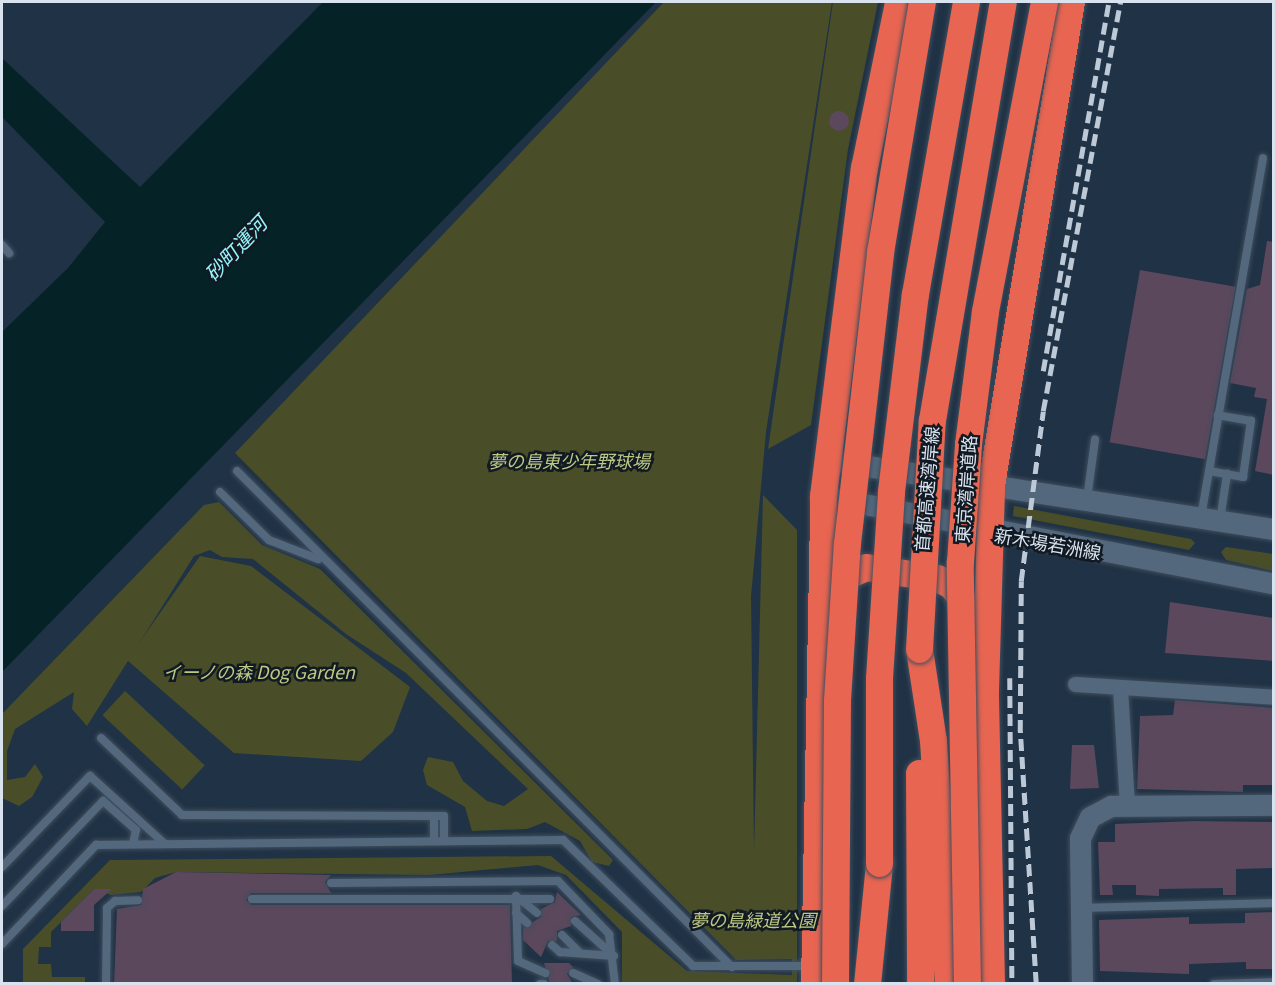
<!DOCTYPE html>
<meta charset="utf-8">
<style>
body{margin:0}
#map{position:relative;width:1275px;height:985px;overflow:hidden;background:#203245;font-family:Georgia,"Noto Sans JP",serif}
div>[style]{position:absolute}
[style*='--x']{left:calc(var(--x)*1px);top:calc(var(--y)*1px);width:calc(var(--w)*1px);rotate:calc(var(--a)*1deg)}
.green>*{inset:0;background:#494e28;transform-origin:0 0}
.water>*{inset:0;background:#052326}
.building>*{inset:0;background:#5b485d;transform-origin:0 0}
.round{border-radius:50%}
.roads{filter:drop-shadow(0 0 2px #3e4e5e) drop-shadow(0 0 2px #3e4e5e)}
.lane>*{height:8px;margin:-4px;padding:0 4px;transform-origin:4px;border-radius:4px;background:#54687d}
.street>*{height:15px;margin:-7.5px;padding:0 7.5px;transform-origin:7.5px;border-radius:7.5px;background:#54687d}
.secondary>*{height:21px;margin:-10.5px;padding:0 10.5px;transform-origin:10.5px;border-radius:10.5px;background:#54687d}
.highway>*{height:27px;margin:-13.5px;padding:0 13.5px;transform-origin:13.5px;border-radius:13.5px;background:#e76551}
.rail>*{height:4.5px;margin-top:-2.25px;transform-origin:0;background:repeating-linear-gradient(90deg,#bdc9d6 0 12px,transparent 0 18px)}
.bridges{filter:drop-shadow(0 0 2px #3e4e5e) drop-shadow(0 0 2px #3e4e5e)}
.highway-bridge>*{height:27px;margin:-13.5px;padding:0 13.5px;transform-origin:13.5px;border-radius:13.5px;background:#e76551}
span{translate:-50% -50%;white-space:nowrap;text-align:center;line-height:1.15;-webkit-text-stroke:5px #111922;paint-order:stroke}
.park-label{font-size:18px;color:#bdc884;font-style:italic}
.street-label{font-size:18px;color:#d8e3ef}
.water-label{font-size:20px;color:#98f5fd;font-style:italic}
.frame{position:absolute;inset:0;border:3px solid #d8e3ef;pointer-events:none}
</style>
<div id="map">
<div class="green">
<i style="clip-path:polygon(664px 2px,832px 2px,766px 432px,751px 596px,754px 852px,763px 495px,797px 530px,797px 983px,622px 983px,622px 932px,566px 875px,538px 865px,429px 875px,176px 872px,155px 878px,141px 892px,111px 895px,94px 889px,51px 932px,51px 947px,39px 947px,38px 964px,51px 964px,52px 977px,85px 977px,85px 983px,23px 983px,23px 949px,110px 860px,551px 856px,687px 971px,792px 975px,792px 959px,736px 960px,235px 453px)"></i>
<i style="clip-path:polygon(833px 2px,878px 2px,848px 149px,811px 425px,768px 449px)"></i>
<i style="clip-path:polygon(219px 502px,262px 545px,320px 569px,613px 860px,609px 866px,592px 862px,580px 841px,545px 822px,527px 829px,472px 831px,465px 807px,427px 785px,423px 770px,428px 757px,453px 762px,463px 781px,487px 801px,504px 806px,528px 789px,406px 673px,346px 634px,253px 559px,222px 557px,210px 550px,194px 556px,87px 726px,72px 709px,74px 692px,15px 729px,7px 751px,7px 780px,25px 777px,35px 764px,43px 777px,32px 797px,19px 806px,2px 798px,2px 714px,204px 505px)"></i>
<i style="clip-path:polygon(1014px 506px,1191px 539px,1195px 543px,1189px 550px,1013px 516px)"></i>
<i style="clip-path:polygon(1226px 547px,1273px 554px,1273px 571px,1226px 560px,1221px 552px)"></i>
<i style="clip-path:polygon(200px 556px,251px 566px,410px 687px,393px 732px,361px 761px,234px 753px,127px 660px)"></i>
<i style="left:125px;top:691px;width:109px;height:33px;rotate:43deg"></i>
</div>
<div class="water">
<i style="clip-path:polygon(323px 2px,656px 2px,2px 672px,2px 332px,68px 268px,105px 222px,2px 117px,2px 58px,140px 187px)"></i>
</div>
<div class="building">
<i class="round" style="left:829px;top:111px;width:20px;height:20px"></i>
<i style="clip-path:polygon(1267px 241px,1274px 242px,1274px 475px,1255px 471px,1267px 399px,1254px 397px,1256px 388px,1230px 383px,1247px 289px,1260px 285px)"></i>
<i style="left:1140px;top:270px;width:97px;height:175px;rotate:10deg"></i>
<i style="clip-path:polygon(1170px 602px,1274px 618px,1274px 661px,1165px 653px)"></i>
<i style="clip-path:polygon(1175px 700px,1274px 708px,1274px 785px,1243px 785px,1243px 792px,1137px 789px,1140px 716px,1173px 715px)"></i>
<i style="clip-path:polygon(1072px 745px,1094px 745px,1099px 788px,1070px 789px)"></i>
<i style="clip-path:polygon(1194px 821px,1274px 822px,1274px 868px,1236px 869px,1236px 895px,1223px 895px,1223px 888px,1159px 889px,1159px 896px,1136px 895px,1136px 885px,1112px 885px,1113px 895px,1100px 895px,1098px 842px,1115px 842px,1115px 824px)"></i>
<i style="clip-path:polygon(176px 872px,331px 875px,325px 882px,331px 893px,251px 893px,246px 900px,252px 905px,510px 905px,512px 984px,114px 984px,117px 909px,141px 905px,143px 889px)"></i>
<i style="clip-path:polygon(94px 889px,112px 889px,94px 905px,94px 931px,61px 931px,61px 922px)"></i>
<i style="clip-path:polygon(557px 892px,581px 915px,571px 917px,571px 926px,557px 931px,557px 941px,548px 941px,541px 957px,523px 940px,523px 928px,541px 917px,541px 909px,555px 902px)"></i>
<i style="clip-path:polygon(1274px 912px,1274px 969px,1246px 969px,1246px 962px,1189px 964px,1189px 974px,1100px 971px,1099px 920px,1189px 917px,1189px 924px,1245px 923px,1245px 913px)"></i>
<i style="clip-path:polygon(544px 963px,569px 963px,573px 967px,567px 974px,573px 984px,550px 984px)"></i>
</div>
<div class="roads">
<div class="lane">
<i style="--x:2;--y:245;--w:11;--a:49"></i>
<i style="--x:237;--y:471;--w:701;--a:45.06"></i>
<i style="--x:1209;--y:471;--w:35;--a:10"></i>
<i style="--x:1243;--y:477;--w:57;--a:-81.9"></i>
<i style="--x:1251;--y:421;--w:34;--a:-170"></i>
<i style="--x:220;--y:492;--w:69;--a:44.4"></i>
<i style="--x:269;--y:540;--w:53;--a:21.2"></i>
<i style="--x:1087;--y:499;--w:60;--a:-82.3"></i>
<i style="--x:1201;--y:517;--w:364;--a:-80.2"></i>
<i style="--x:1220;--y:520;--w:47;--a:-81.3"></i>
<i style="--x:101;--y:738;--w:112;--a:43.5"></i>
<i style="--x:182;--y:815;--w:262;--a:0.2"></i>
<i style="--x:444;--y:816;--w:25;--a:90"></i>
<i style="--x:434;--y:816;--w:25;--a:90"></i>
<i style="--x:2;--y:867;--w:127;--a:-46"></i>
<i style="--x:90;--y:776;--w:101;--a:42.2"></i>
<i style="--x:331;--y:883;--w:227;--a:-0.5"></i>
<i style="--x:558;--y:881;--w:74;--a:46.1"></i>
<i style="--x:609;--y:934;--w:50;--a:83.2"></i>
<i style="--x:516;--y:896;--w:65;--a:88.2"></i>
<i style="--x:518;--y:961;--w:30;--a:24"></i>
<i style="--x:516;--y:896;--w:27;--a:39"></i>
<i style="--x:252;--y:899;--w:298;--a:0"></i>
<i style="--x:2;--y:906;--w:146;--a:-46.1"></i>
<i style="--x:103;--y:801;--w:44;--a:41.3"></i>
<i style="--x:136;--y:830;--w:14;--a:102"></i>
<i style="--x:1083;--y:908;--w:191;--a:-1.5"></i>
<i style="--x:516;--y:913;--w:15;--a:42"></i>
<i style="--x:575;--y:921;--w:52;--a:41.9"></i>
<i style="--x:562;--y:935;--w:25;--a:45"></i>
<i style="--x:2;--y:944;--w:137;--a:-46.5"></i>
<i style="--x:96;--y:845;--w:467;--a:-0.6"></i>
<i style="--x:563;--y:840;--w:181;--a:44.1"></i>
<i style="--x:693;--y:966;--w:117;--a:0"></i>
<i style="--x:552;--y:945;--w:11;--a:41"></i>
<i style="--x:560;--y:952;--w:54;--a:4.2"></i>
<i style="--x:573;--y:973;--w:27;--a:24"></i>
<i style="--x:106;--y:984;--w:76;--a:-89.2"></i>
<i style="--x:107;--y:908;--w:11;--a:-41"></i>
<i style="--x:115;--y:901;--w:23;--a:-2"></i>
<i style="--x:540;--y:984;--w:4;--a:0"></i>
<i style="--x:1214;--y:984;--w:60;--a:-1.9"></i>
</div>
<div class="street">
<i style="--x:1075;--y:684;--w:199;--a:3.7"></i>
<i style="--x:1120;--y:688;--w:118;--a:86.6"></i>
</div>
<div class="secondary">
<i style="--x:841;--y:462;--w:438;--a:8.8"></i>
<i style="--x:823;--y:496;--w:460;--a:11"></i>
<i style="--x:1082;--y:984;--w:146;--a:-90.8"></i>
<i style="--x:1080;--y:838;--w:23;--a:-65"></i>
<i style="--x:1090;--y:817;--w:24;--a:-28"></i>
<i style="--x:1111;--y:806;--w:163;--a:-0.4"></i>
</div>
<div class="highway">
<i style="--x:826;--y:584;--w:43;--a:-23"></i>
<i style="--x:866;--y:567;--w:72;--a:8.8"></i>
<i style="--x:937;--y:578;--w:16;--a:27"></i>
<i style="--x:951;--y:585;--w:30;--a:53"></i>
<i style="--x:919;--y:649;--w:92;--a:81.3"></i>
<i style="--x:933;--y:740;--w:244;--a:86.5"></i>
<i style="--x:919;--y:773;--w:211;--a:89.7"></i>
<i style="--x:814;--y:984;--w:488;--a:-88.9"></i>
<i style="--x:823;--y:496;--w:331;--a:-82.9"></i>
<i style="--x:864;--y:168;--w:169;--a:-78.4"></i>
<i style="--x:867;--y:984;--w:122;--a:-84.3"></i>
<i style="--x:991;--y:984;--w:294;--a:-91.2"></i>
<i style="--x:985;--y:690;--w:205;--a:-88.3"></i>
<i style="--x:991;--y:485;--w:490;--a:-80.6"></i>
</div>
</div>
<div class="rail">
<i style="--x:1043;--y:371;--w:375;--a:-79.9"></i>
<i style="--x:1010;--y:678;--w:306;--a:89.6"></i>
<i style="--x:1036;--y:984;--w:253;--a:-93.6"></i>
<i style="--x:1020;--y:732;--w:151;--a:-89.6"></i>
<i style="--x:1021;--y:581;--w:171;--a:-82.6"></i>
<i style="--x:1043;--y:411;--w:416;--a:-79.3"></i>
</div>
<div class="bridges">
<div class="highway-bridge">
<i style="--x:919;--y:649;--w:229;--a:-86.8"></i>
<i style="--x:932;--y:420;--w:424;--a:-80.4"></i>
<i style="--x:879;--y:863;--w:185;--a:-90"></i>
<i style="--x:879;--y:678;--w:187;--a:-86.3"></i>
<i style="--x:891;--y:491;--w:198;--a:-83.1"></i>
<i style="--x:915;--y:294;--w:296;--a:-80.1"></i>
<i style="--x:835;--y:984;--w:284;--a:-89.6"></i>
<i style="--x:837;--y:700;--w:157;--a:-86.4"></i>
<i style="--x:847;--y:543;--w:293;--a:-83.5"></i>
<i style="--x:880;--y:252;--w:254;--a:-80.5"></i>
<i style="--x:967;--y:984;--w:422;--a:-91"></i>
<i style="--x:960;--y:562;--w:118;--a:-86.1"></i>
<i style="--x:968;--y:444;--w:134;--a:-82.7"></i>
<i style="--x:985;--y:311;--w:315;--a:-79.2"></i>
</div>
</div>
<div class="park-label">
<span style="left:569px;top:460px">夢の島東少年野球場</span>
<span style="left:259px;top:671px">イーノの森 Dog Garden</span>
<span style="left:753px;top:919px">夢の島緑道公園</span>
</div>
<div class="street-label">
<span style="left:926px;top:489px;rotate:-85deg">首都高速湾岸線</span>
<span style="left:965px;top:489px;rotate:-86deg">東京湾岸道路</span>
<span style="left:1048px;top:543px;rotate:10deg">新木場若洲線</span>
</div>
<div class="water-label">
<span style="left:235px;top:248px;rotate:-47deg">砂町運河</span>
</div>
<div class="frame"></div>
</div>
